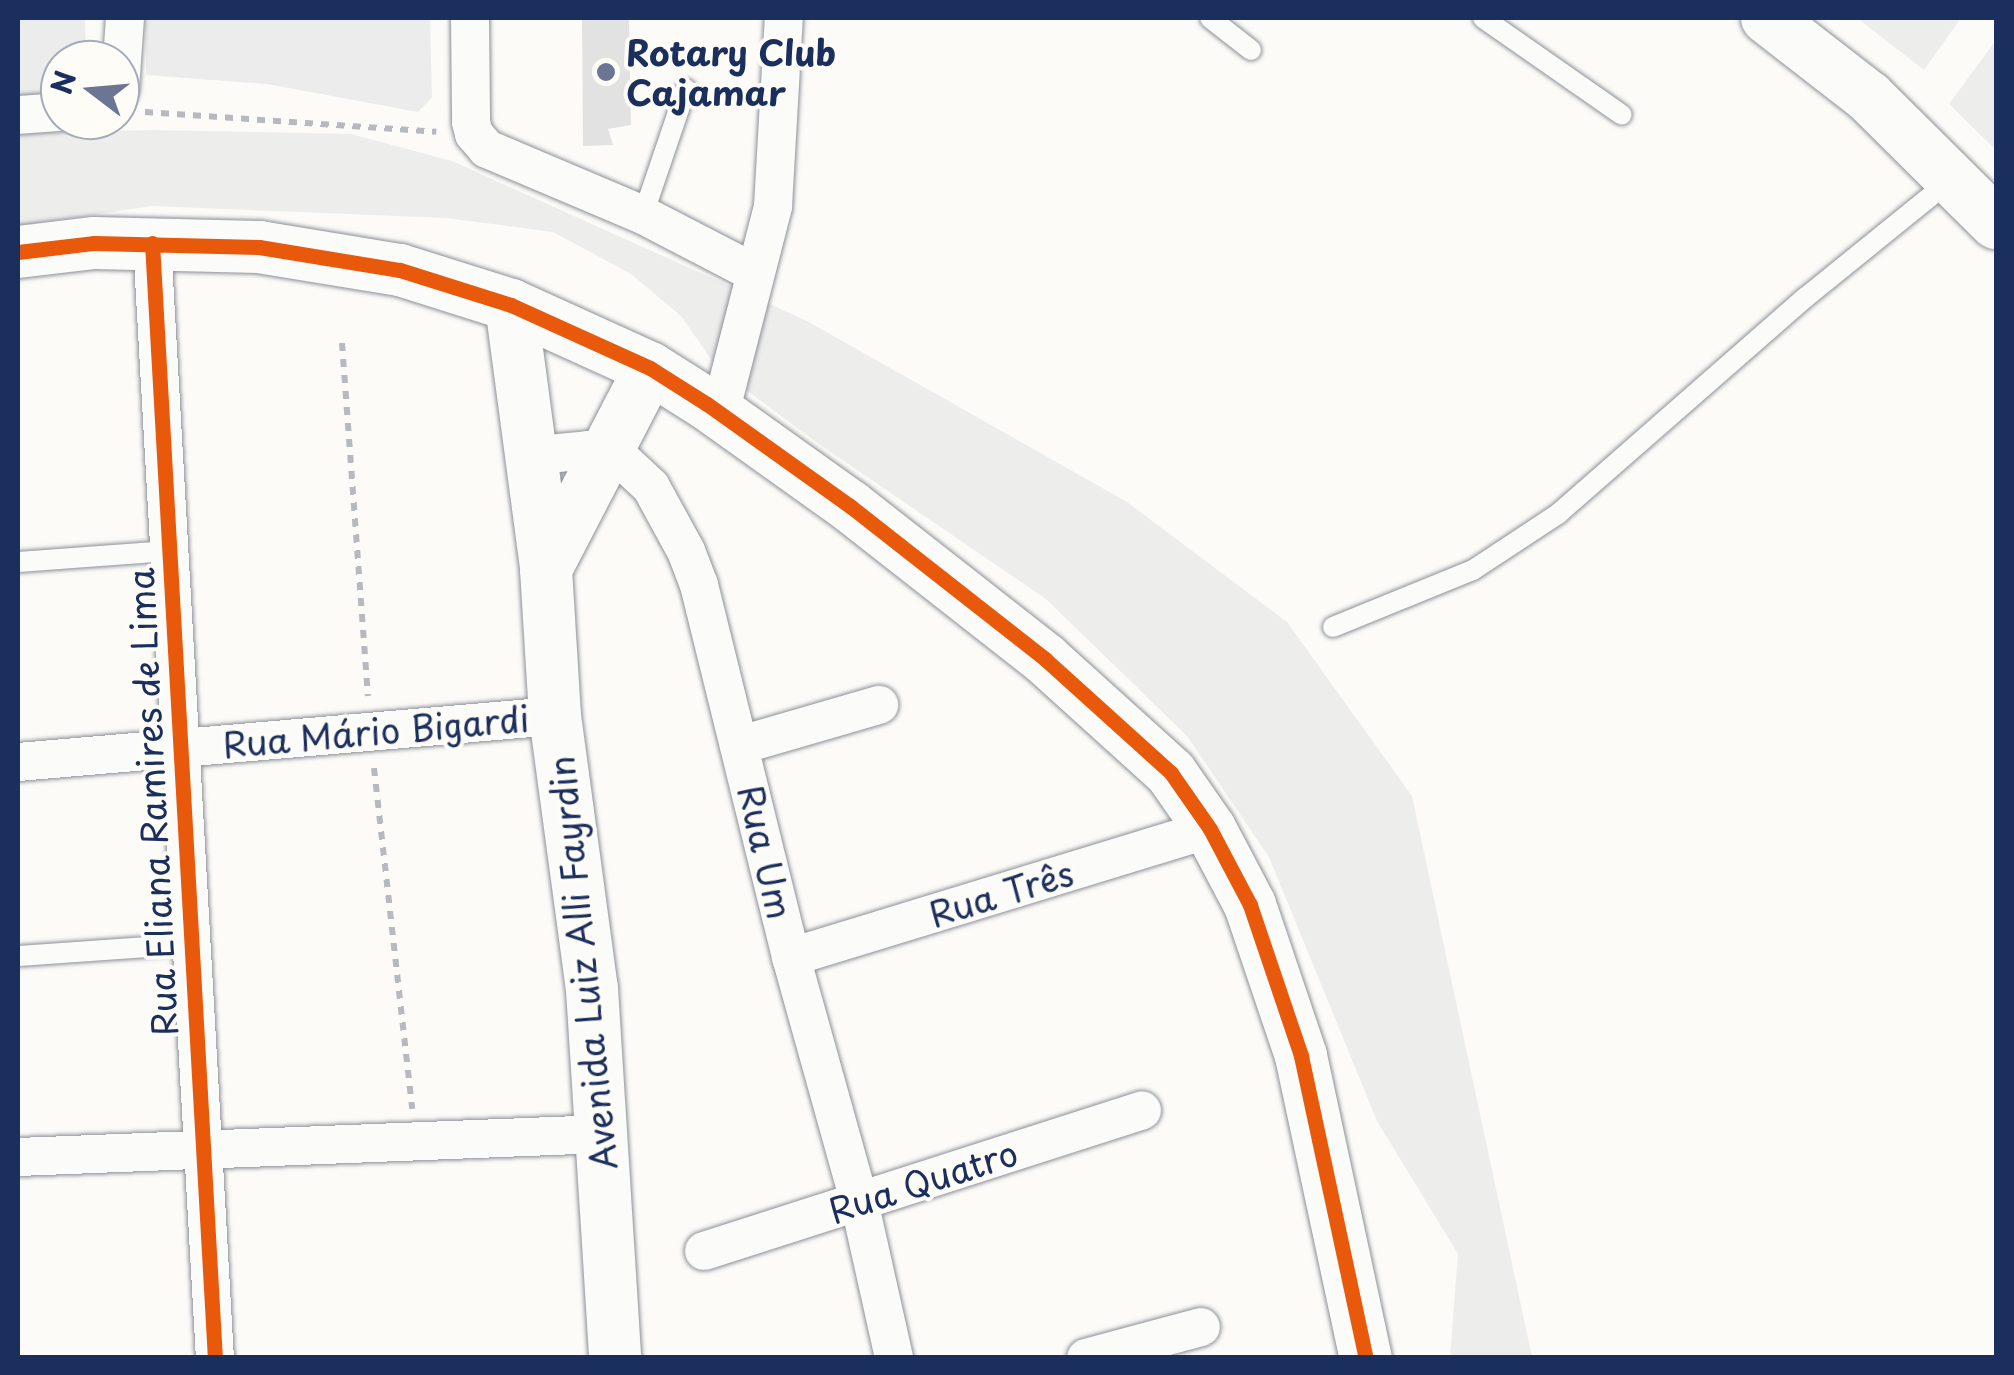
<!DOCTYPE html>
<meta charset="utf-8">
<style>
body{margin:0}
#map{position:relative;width:2014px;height:1375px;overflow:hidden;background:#fcfbf8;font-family:"Playpen Sans",sans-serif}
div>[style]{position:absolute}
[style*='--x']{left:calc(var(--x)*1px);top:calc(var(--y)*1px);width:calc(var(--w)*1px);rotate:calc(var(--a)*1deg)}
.built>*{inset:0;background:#ebeceb}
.green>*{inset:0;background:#ededec}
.building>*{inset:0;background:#e2e2e2}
.path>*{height:6px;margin-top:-3px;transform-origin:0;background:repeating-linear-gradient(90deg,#b6b9bd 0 8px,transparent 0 16px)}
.roads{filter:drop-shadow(0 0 2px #8c9097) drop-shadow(0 0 2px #8c9097)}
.lane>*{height:20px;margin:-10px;padding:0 10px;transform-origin:10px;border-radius:10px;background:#fbfbf9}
.street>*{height:38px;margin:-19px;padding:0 19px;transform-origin:19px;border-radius:19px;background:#fbfbf9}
.secondary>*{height:52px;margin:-26px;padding:0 26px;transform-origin:26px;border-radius:26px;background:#fbfbf9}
.cycleway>*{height:15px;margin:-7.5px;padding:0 7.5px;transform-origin:7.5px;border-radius:7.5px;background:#e8590c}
.dots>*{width:28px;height:28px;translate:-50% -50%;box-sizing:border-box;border:5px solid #fdfcf7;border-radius:50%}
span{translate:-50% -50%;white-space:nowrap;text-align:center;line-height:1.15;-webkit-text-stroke:8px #fdfcf7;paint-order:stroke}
.poi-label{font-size:35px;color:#1b2f5e;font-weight:700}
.left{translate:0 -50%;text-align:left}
.street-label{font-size:35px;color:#1b2f5e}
.frame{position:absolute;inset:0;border:20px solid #1b2f5e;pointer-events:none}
.north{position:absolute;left:40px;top:40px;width:100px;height:100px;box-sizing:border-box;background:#fdfcf7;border:2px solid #a3aaba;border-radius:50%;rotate:286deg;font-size:28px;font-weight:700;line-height:40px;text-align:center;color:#1b2f5e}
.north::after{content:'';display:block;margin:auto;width:35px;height:45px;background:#6a7694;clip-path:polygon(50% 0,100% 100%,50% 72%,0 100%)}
</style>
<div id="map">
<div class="built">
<i style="clip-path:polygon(18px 18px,85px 18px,86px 60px,60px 60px,60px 99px,18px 104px)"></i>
<i style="clip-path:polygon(145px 18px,430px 18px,432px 97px,418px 112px,267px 84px,146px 75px)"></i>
</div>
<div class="green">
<i style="clip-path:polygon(1857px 18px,1961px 18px,1924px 70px)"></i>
<i style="clip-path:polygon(1996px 40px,1996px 150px,1949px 104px)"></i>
<i style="clip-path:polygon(150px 130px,351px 134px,452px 161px,807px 321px,1127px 502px,1287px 622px,1412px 796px,1532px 1357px,1450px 1357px,1458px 1254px,1377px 1121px,1269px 857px,1187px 736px,1046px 599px,816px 442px,718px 369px,681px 316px,631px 274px,553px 232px,446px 218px,152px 206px,18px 226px,18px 133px)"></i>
</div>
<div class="building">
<i style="clip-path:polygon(582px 18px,629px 19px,631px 125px,608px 129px,613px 145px,583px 146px)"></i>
</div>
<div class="path">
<i style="--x:145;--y:112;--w:292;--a:3.9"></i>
<i style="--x:342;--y:343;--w:354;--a:85.8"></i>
<i style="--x:374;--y:768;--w:343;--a:83.6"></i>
</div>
<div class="roads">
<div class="lane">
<i style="--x:1210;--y:18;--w:52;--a:38"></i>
<i style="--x:1483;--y:18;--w:169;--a:34.9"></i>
<i style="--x:643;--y:215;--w:133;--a:-71.2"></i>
<i style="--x:18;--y:562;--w:151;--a:-4.2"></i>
<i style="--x:1333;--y:627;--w:151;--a:-22.2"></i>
<i style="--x:1473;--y:570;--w:102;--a:-33.4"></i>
<i style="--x:1558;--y:514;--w:328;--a:-41.2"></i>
<i style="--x:1805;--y:298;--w:189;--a:-39"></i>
<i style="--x:18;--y:956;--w:170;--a:-4"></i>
</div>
<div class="street">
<i style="--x:470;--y:18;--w:104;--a:89.4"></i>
<i style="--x:471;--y:122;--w:12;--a:76"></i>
<i style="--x:474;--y:134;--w:20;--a:49"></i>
<i style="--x:487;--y:149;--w:169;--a:22.9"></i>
<i style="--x:643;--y:215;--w:124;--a:27.4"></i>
<i style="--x:120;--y:89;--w:71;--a:-86"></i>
<i style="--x:18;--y:115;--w:42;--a:-4.1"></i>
<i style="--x:152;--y:243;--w:1117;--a:86.77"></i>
<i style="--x:720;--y:413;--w:214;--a:-75.6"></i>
<i style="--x:773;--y:206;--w:188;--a:-86.7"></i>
<i style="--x:528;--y:456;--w:60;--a:-5.7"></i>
<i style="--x:588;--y:450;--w:19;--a:3"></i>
<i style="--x:607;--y:451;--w:16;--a:30"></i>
<i style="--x:621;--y:459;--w:41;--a:43"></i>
<i style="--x:651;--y:487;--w:73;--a:61.3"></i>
<i style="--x:686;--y:551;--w:36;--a:69"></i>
<i style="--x:699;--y:585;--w:383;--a:76.1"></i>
<i style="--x:791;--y:957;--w:253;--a:74.4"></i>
<i style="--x:859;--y:1201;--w:161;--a:77.4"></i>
<i style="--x:741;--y:745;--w:144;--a:-16.2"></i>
<i style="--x:18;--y:762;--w:539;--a:-4.9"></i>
<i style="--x:791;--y:957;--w:438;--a:-17"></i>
<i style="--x:18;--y:1157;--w:586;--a:-2.25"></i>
<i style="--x:704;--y:1251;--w:460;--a:-17.8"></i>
<i style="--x:1086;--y:1358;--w:119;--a:-15.1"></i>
</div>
<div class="secondary">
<i style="--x:1767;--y:18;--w:129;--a:37.8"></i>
<i style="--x:1869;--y:97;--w:179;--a:44.8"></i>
<i style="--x:18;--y:252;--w:77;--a:-6.8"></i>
<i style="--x:94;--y:243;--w:165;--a:1.4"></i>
<i style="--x:259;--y:247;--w:143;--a:9.3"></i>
<i style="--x:400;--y:270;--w:116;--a:17.5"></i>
<i style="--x:511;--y:305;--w:153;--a:24.4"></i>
<i style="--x:650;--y:368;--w:67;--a:32.3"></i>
<i style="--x:707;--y:404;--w:176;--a:35.5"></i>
<i style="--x:850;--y:506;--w:248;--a:38.1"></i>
<i style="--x:1045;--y:659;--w:170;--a:42.1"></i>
<i style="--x:1171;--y:773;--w:68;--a:55.1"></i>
<i style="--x:1210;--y:829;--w:86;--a:62.2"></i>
<i style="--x:1250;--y:905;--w:159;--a:71.3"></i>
<i style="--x:1301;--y:1056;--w:309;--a:77.9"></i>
<i style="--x:511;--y:305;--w:266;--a:82.4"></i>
<i style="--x:546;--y:569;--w:147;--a:86.5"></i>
<i style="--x:555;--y:716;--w:275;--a:82.3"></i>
<i style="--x:592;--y:989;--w:370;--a:86.4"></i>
<i style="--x:546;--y:569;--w:226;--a:-62.6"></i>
</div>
</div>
<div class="cycleway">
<i style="--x:152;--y:243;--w:1117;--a:86.77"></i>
<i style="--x:18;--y:252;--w:77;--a:-6.8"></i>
<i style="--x:94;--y:243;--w:165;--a:1.4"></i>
<i style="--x:259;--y:247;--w:143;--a:9.3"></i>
<i style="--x:400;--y:270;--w:116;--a:17.5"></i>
<i style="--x:511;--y:305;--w:153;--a:24.4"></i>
<i style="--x:650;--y:368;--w:67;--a:32.3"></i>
<i style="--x:707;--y:404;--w:176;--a:35.5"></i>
<i style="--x:850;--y:506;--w:248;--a:38.1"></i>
<i style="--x:1045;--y:659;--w:170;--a:42.1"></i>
<i style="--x:1171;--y:773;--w:68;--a:55.1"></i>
<i style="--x:1210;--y:829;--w:86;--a:62.2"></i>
<i style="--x:1250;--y:905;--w:159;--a:71.3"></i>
<i style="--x:1301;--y:1056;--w:309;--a:77.9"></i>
</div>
<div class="dots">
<i style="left:606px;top:72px;background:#6a7694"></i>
</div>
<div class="poi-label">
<span class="left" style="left:626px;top:72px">Rotary Club<br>Cajamar</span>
</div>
<div class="street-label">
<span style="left:376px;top:731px;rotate:-5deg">Rua Mário Bigardi</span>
<span style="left:152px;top:802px;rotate:-93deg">Rua Eliana Ramires de Lima</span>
<span style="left:766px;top:852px;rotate:77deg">Rua Um</span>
<span style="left:1001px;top:893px;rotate:-17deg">Rua Três</span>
<span style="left:582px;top:963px;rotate:-96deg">Avenida Luiz Alli Fayrdin</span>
<span style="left:923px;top:1181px;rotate:-18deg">Rua Quatro</span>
</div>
<div class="frame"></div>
<div class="north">N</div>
</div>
